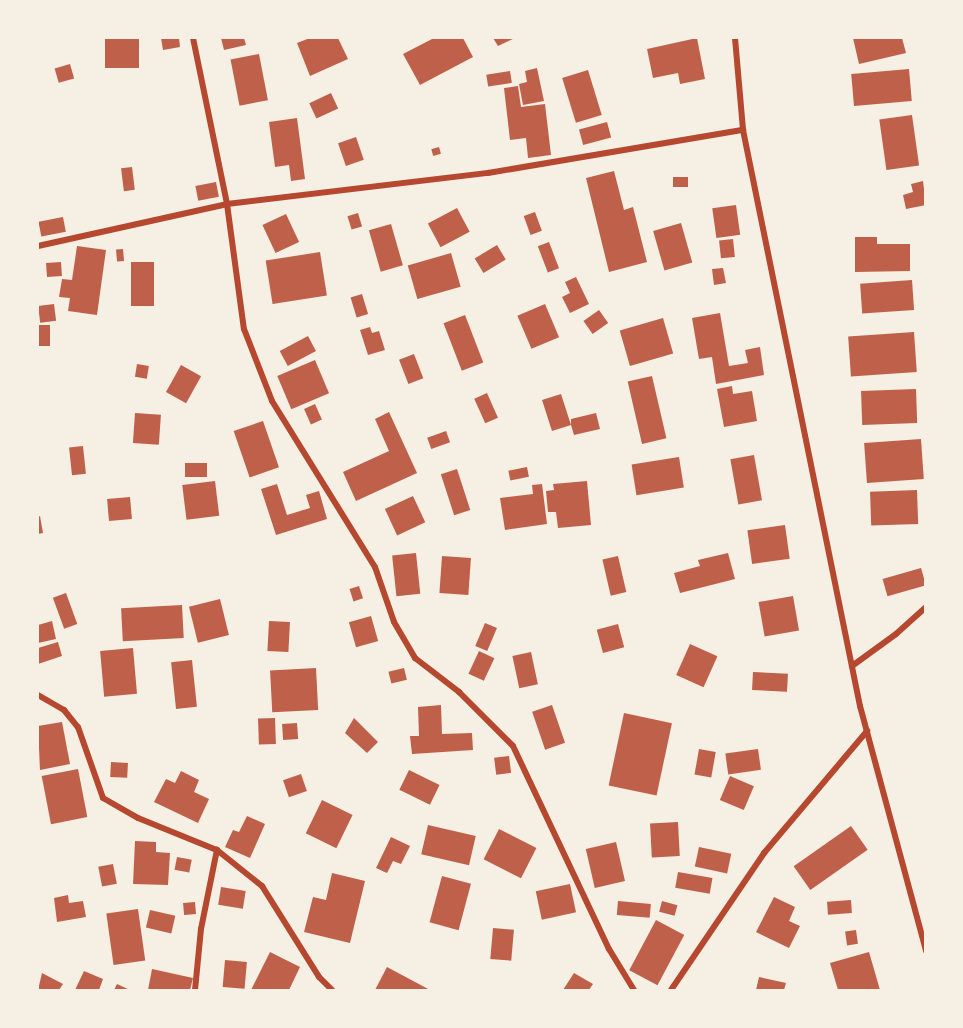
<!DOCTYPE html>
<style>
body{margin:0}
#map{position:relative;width:963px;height:1028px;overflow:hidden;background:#f6efe4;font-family:Raleway,sans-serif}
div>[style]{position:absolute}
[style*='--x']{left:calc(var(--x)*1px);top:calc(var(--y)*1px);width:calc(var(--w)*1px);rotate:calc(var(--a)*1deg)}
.building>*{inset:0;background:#bf614a;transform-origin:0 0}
.minor>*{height:6px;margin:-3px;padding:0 3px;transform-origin:3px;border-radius:3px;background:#b5482f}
span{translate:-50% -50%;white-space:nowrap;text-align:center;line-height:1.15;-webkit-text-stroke:6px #f6efe4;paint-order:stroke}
.frame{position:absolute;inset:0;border:39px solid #f6efe4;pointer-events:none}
</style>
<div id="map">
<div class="building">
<i style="left:105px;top:38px;width:34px;height:30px"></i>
<i style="clip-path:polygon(161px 38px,179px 38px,180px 47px,163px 50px)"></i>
<i style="clip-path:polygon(221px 38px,244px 38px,246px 45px,224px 50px)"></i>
<i style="clip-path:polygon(310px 38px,338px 38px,348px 59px,310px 76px,297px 43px)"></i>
<i style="clip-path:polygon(434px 38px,463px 38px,473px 57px,420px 85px,403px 54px)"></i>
<i style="clip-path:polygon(493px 38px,515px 38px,498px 46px)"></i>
<i style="clip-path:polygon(697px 38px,705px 79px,680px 84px,678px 73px,653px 78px,647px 49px)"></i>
<i style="clip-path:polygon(853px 38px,902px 38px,906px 53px,859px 64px)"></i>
<i style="left:259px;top:54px;width:47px;height:29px;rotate:79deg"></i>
<i style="left:70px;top:64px;width:15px;height:16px;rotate:74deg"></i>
<i style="clip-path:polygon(537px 68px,544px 101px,523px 105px,519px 84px,527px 82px,525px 71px)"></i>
<i style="left:909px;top:69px;width:32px;height:58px;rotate:85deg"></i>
<i style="left:588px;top:70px;width:47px;height:27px;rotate:73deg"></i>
<i style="left:510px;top:71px;width:12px;height:24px;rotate:81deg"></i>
<i style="clip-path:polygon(518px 86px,521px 107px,545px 104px,551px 155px,528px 158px,526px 138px,510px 140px,504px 88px)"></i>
<i style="left:331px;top:93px;width:17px;height:24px;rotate:65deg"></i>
<i style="left:912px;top:115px;width:51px;height:33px;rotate:82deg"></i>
<i style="clip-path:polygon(297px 118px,305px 179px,291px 181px,289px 165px,275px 167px,269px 122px)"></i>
<i style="left:607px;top:122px;width:16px;height:29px;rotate:75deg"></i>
<i style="left:356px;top:137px;width:24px;height:19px;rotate:71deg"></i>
<i style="left:439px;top:147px;width:7px;height:8px;rotate:74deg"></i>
<i style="left:132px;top:167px;width:23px;height:11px;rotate:83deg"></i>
<i style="clip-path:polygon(614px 171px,624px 210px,633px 207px,647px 262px,609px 272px,586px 178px)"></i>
<i style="left:673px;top:177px;width:15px;height:10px"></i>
<i style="clip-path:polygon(923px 181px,926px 205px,906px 209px,903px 195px,913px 192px,911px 184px)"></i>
<i style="left:216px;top:182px;width:15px;height:21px;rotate:79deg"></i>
<i style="left:736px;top:205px;width:30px;height:24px;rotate:82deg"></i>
<i style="left:457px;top:208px;width:27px;height:33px;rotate:62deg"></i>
<i style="left:535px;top:212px;width:20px;height:12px;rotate:70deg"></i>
<i style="left:358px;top:213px;width:14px;height:11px;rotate:73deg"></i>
<i style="left:286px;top:214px;width:31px;height:26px;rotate:65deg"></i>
<i style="left:63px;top:217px;width:15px;height:25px;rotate:79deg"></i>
<i style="left:681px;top:223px;width:41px;height:29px;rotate:74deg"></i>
<i style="left:391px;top:224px;width:43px;height:23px;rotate:74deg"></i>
<i style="clip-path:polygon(855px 237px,877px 237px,877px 244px,910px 244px,910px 271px,855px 272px)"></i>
<i style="left:733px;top:239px;width:18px;height:14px;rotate:84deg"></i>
<i style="left:549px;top:242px;width:28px;height:12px;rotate:69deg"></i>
<i style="left:497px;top:245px;width:17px;height:26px;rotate:59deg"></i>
<i style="clip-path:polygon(77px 246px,106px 250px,97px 315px,68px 311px,70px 298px,59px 297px,62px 279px,72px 280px)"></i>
<i style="left:123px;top:249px;width:12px;height:7px;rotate:85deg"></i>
<i style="left:320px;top:252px;width:44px;height:55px;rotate:81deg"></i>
<i style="left:451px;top:253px;width:35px;height:45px;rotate:74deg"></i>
<i style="left:61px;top:262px;width:14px;height:15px;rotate:86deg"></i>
<i style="left:131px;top:262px;width:23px;height:44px"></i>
<i style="clip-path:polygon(723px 268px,726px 283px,714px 285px,712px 269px)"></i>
<i style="clip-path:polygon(576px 277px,589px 304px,570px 313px,562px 297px,570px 293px,565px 282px)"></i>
<i style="left:912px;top:280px;width:30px;height:52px;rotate:86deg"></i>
<i style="left:362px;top:294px;width:21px;height:12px;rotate:73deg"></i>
<i style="left:54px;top:304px;width:17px;height:16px;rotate:83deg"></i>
<i style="left:545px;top:304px;width:36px;height:30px;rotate:67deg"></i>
<i style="left:599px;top:310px;width:16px;height:19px;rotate:55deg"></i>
<i style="clip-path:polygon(720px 313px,729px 366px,748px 363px,745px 350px,760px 347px,764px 375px,716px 384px,712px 357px,699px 359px,692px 318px)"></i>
<i style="left:465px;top:315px;width:51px;height:23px;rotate:69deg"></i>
<i style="left:663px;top:318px;width:37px;height:45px;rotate:74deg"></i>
<i style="left:38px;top:325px;width:12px;height:21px"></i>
<i style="clip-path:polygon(370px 327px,372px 333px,379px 331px,385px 350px,368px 355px,360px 330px)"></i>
<i style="left:914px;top:332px;width:40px;height:66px;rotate:86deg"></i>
<i style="left:308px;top:336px;width:17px;height:32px;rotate:62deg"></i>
<i style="left:414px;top:354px;width:26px;height:16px;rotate:69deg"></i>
<i style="left:315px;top:360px;width:36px;height:41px;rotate:67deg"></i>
<i style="left:137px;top:364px;width:12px;height:13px;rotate:9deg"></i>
<i style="left:181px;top:365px;width:23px;height:31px;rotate:29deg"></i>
<i style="left:652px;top:376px;width:64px;height:25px;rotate:77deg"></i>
<i style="clip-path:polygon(732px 386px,733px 394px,752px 391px,757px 421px,724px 427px,717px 389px)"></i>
<i style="left:916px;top:389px;width:34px;height:55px;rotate:88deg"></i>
<i style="left:487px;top:393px;width:27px;height:14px;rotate:66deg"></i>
<i style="clip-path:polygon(561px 394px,571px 425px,571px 419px,596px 413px,600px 429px,574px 435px,571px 425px,552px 431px,542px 400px)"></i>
<i style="left:315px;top:404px;width:17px;height:12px;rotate:66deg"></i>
<i style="clip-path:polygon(389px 412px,417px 473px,356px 501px,343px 472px,389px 451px,375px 419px)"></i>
<i style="left:135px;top:413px;width:26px;height:30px;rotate:4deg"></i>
<i style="left:263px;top:421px;width:49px;height:31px;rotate:71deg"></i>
<i style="left:446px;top:431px;width:12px;height:20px;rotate:70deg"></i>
<i style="left:921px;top:439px;width:40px;height:57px;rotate:86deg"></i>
<i style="left:83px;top:446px;width:28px;height:14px;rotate:84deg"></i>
<i style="left:754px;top:455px;width:46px;height:24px;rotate:80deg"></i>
<i style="left:679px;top:457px;width:31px;height:48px;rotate:81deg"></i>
<i style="left:185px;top:463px;width:22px;height:14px"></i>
<i style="left:527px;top:467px;width:10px;height:19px;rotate:79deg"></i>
<i style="left:457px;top:469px;width:43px;height:17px;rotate:72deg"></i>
<i style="left:215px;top:481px;width:35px;height:33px;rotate:83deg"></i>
<i style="clip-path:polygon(587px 481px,591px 525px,558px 528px,556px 512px,548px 512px,546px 491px,554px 490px,553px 484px)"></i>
<i style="clip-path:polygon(277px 484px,287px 515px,310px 508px,306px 495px,319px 491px,327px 519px,276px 535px,261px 489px)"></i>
<i style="clip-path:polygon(542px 484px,547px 524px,505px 530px,500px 498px,533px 494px,532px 485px)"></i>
<i style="left:917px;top:490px;width:34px;height:47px;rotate:88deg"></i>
<i style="left:413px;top:496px;width:29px;height:31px;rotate:65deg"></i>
<i style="left:130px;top:497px;width:22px;height:23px;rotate:85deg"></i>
<i style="clip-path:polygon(40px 516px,43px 533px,38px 534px,38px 517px)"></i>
<i style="left:785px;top:525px;width:34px;height:38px;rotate:82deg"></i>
<i style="left:416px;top:553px;width:41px;height:24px;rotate:84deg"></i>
<i style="clip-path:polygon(728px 553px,735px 579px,680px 593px,674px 573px,700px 566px,698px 560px)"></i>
<i style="left:442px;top:556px;width:29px;height:37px;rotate:4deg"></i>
<i style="left:618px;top:556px;width:37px;height:16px;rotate:77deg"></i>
<i style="left:921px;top:568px;width:18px;height:40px;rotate:74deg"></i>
<i style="left:359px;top:586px;width:13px;height:10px;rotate:72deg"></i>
<i style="left:66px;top:593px;width:33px;height:14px;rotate:70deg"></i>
<i style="left:793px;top:596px;width:35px;height:35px;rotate:80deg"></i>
<i style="left:220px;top:599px;width:37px;height:32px;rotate:76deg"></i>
<i style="left:182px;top:605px;width:33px;height:61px;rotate:87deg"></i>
<i style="left:371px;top:616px;width:26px;height:23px;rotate:74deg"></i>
<i style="clip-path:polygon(52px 621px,56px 639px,38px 643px,38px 625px)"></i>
<i style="left:269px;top:621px;width:21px;height:30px;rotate:3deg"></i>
<i style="left:485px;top:623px;width:13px;height:25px;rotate:23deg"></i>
<i style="left:618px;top:624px;width:24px;height:22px;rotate:75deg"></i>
<i style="clip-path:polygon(58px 642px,62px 656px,38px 664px,38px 648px)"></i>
<i style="left:690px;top:644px;width:30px;height:34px;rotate:24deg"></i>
<i style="left:133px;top:648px;width:46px;height:33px;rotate:85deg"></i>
<i style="left:479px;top:651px;width:17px;height:25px;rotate:25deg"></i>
<i style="left:531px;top:652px;width:33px;height:19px;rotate:78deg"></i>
<i style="left:192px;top:660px;width:47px;height:21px;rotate:84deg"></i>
<i style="left:316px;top:668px;width:42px;height:46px;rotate:87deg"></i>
<i style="left:404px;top:668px;width:12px;height:16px;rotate:76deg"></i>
<i style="left:753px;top:672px;width:35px;height:18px;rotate:3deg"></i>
<i style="clip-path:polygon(441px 705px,442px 734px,472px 733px,473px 750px,412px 754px,410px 736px,419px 736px,418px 707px)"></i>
<i style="left:552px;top:705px;width:40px;height:21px;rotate:71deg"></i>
<i style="left:624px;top:713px;width:49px;height:74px;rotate:12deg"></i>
<i style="left:275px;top:718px;width:26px;height:17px;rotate:88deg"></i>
<i style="clip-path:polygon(354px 718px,378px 742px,367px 753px,345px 733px)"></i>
<i style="clip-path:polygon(62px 722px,70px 764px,40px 770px,38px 726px)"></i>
<i style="left:297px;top:723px;width:16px;height:15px;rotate:86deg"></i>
<i style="left:699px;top:749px;width:17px;height:26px;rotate:10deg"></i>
<i style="left:758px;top:749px;width:21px;height:33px;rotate:82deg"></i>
<i style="left:509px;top:756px;width:17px;height:15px;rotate:83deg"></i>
<i style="left:111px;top:762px;width:17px;height:15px;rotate:3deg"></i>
<i style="left:78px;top:769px;width:49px;height:37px;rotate:79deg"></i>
<i style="left:409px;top:770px;width:34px;height:22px;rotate:26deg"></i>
<i style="clip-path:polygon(181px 771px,199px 780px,194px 792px,209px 799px,198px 823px,154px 802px,166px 779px,175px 783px)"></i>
<i style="left:301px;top:774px;width:18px;height:19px;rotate:71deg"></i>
<i style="left:730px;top:776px;width:26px;height:26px;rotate:23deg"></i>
<i style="left:322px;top:800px;width:34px;height:37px;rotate:26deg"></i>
<i style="clip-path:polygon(247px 816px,265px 824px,250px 858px,225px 847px,233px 830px,239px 832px)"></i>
<i style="left:678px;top:822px;width:34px;height:28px;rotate:87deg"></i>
<i style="left:428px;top:825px;width:49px;height:30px;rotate:13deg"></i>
<i style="left:851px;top:826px;width:29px;height:70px;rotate:55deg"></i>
<i style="left:499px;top:829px;width:42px;height:34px;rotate:27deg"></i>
<i style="clip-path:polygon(391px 837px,410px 846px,401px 864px,393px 861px,387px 873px,376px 868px)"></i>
<i style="clip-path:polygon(135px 841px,156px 842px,156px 852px,170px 853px,168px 885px,133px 884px)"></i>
<i style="left:616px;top:842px;width:40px;height:31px;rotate:77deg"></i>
<i style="left:699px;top:847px;width:33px;height:20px;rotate:12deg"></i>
<i style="left:177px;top:857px;width:15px;height:13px;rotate:11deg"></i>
<i style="left:113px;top:864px;width:20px;height:15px;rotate:79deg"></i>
<i style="left:678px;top:872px;width:35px;height:16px;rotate:10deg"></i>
<i style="clip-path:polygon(332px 873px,365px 881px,350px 943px,304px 932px,313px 897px,326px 900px)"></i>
<i style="left:442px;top:876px;width:30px;height:48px;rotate:15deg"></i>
<i style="left:570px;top:884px;width:29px;height:35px;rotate:78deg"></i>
<i style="left:221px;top:887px;width:25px;height:18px;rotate:9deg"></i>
<i style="clip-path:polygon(68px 895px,69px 903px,83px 901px,86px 917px,57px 922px,54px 898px)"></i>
<i style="clip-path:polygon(774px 897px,795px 907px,789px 921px,800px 926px,789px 948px,756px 932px)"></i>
<i style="left:851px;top:900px;width:13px;height:24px;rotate:86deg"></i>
<i style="left:618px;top:901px;width:33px;height:14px;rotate:5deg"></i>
<i style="left:662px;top:901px;width:16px;height:11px;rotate:15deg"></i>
<i style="left:195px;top:902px;width:12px;height:12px;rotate:85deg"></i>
<i style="left:138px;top:909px;width:52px;height:32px;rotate:82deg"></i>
<i style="left:150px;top:910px;width:26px;height:18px;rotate:13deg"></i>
<i style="left:656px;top:920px;width:32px;height:57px;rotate:28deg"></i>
<i style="left:493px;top:928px;width:21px;height:31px;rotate:5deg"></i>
<i style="left:856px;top:930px;width:14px;height:11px;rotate:82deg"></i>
<i style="clip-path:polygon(270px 952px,300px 967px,289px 990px,251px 990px)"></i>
<i style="clip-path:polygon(869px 952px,880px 990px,838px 990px,830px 963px)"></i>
<i style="left:225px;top:960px;width:22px;height:27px;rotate:5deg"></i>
<i style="clip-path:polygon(387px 967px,430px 990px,375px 990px)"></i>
<i style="clip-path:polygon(152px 969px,193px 978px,190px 990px,148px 990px)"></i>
<i style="clip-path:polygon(84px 971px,103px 979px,99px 990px,75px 990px)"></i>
<i style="clip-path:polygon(42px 973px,63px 984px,59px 990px,38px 990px)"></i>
<i style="clip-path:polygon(574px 973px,593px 984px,589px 990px,563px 990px)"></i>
<i style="clip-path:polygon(759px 977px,786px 983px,784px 990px,756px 990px)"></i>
<i style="clip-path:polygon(117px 984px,130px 990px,114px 990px)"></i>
</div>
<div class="minor">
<i style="--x:193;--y:38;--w:169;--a:78.4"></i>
<i style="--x:227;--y:204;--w:126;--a:82.3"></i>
<i style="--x:244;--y:329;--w:77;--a:68.7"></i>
<i style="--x:272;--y:401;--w:195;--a:58.2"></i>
<i style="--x:375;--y:567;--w:58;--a:70.9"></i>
<i style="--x:394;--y:622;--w:42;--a:59.7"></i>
<i style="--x:415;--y:658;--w:56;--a:37.7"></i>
<i style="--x:459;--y:692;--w:76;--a:45"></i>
<i style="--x:513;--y:746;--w:225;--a:64.7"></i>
<i style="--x:609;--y:949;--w:48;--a:58.6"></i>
<i style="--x:735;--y:38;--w:92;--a:85"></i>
<i style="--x:743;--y:130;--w:588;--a:78.52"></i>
<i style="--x:860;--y:706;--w:254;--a:74.9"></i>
<i style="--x:38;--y:246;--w:194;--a:-12.5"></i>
<i style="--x:227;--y:204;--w:263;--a:-6.8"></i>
<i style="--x:488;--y:173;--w:259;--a:-9.6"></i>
<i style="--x:852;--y:666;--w:54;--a:-36"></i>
<i style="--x:896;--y:634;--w:40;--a:-42"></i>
<i style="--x:38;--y:695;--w:30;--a:30"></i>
<i style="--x:64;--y:710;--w:22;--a:51"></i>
<i style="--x:78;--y:727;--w:75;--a:70.6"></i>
<i style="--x:103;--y:798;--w:40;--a:29.7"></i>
<i style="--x:138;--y:818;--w:85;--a:22.1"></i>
<i style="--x:217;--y:850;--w:58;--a:38.7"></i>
<i style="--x:262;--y:886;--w:107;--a:57.9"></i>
<i style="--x:319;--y:977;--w:18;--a:45"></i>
<i style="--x:195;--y:990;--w:61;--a:-84.4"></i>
<i style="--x:201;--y:929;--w:81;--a:-78.6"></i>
<i style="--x:671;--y:990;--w:166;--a:-55.8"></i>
<i style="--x:764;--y:853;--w:160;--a:-49.8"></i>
</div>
<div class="frame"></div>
</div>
